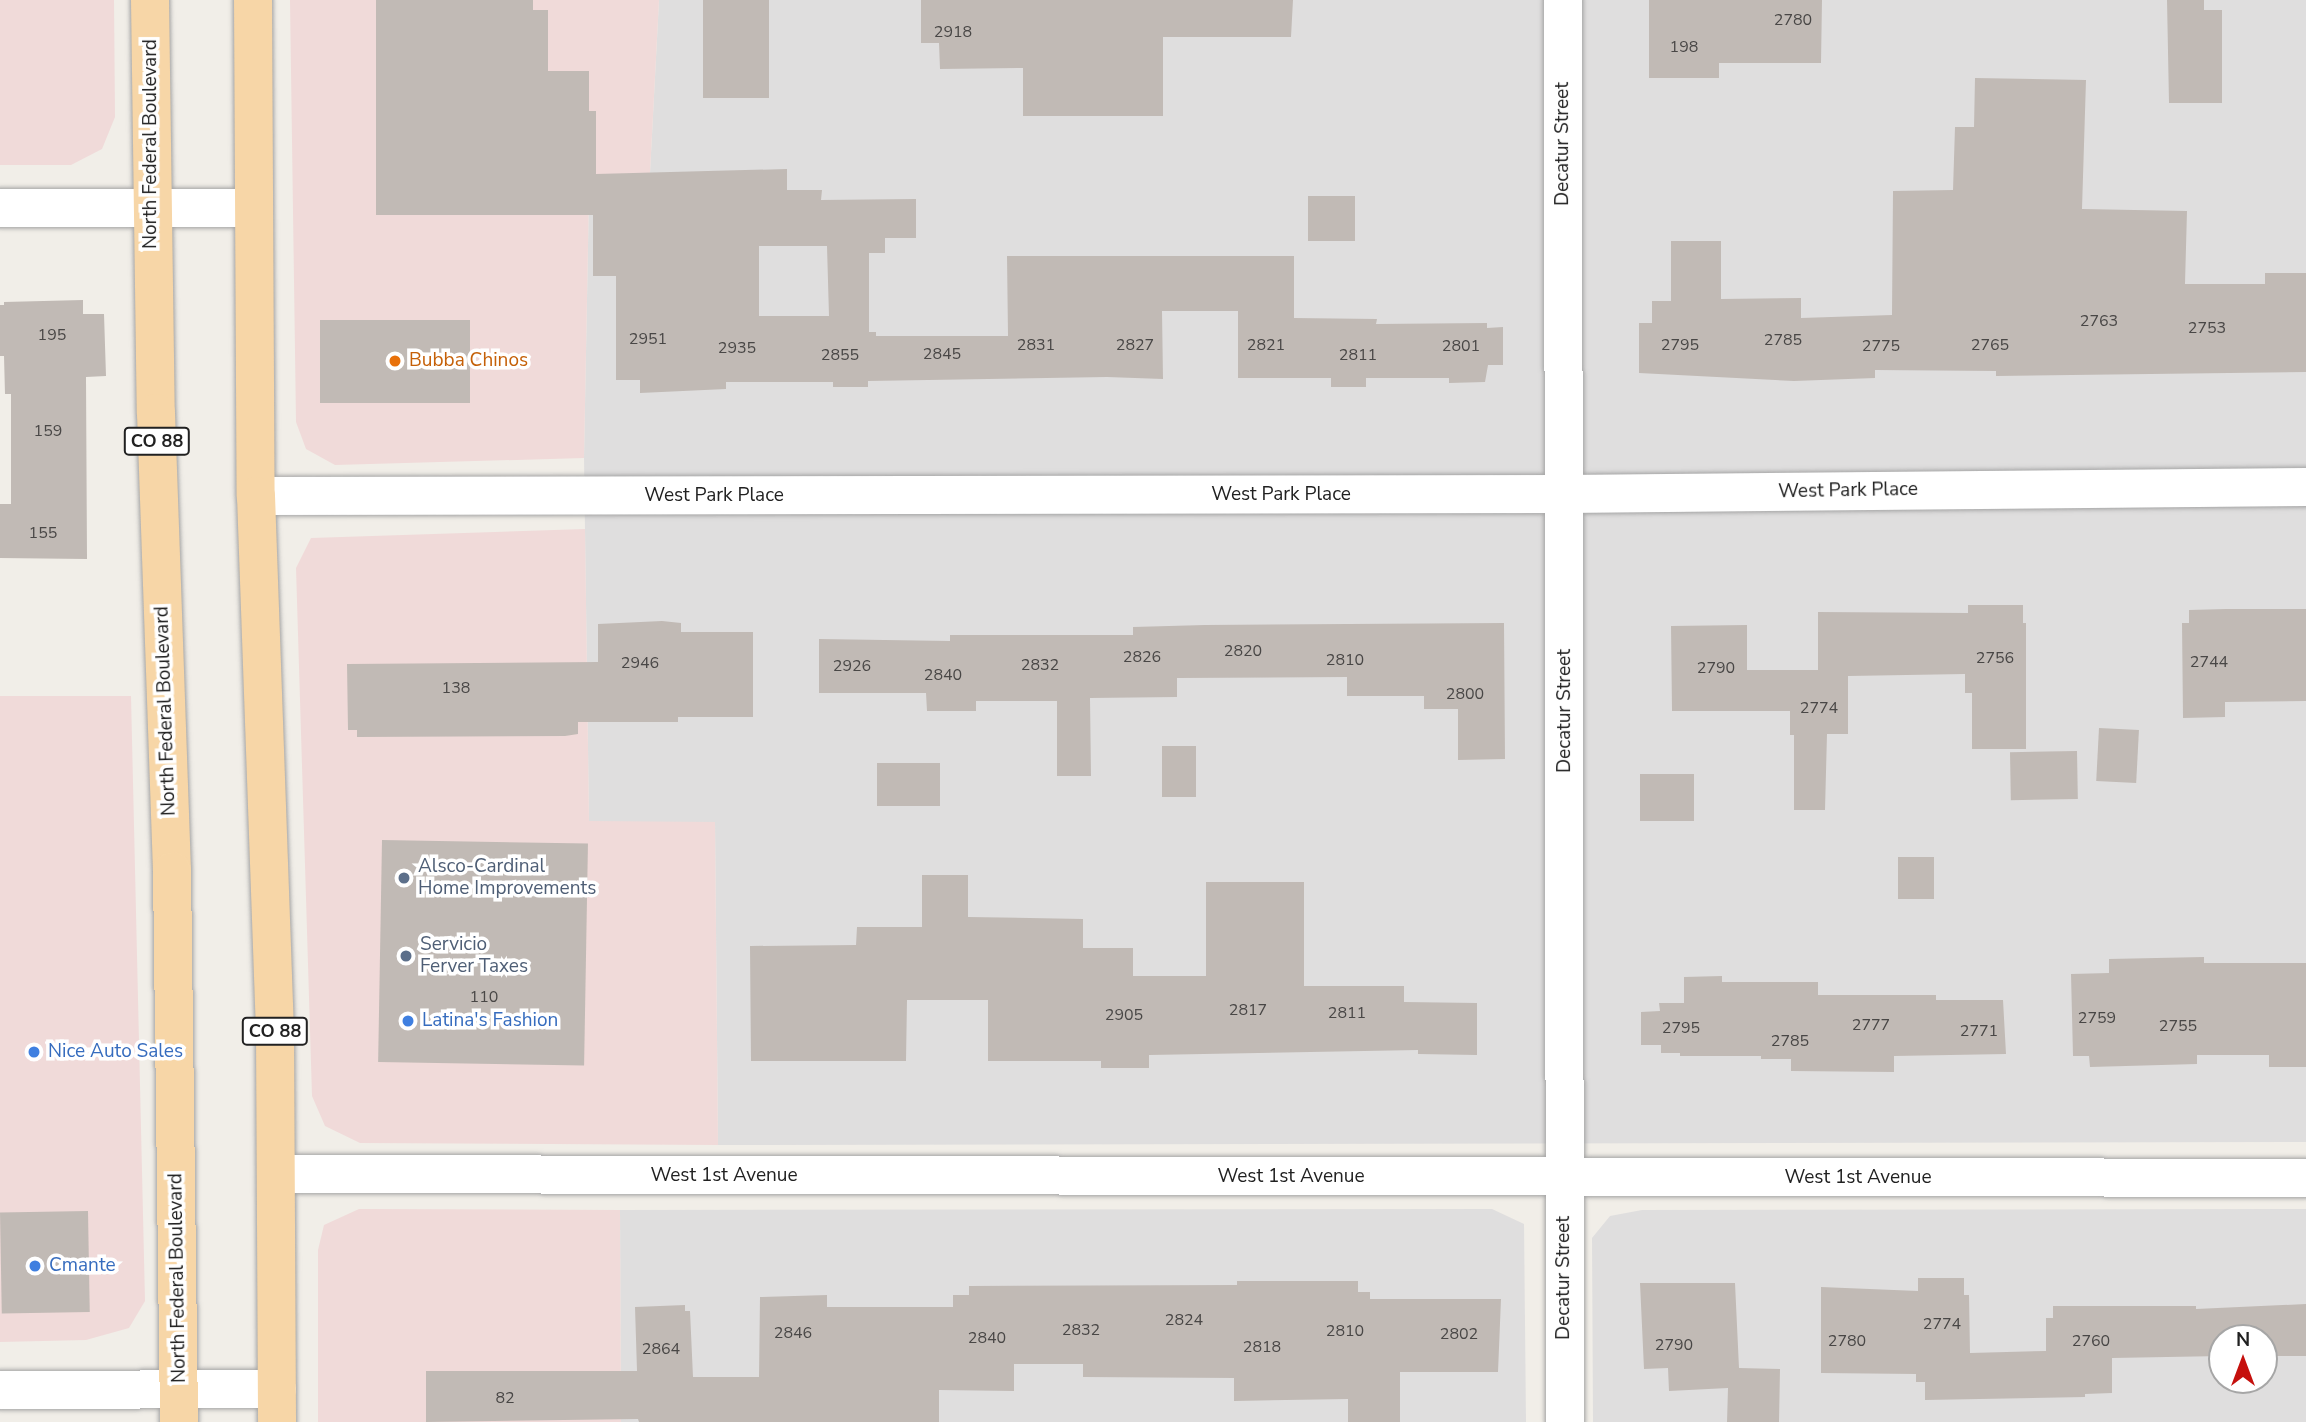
<!DOCTYPE html>
<style>
body{margin:0}
#map{position:relative;width:2306px;height:1422px;overflow:hidden;background:#f1eee8;font-family:"Nunito Sans",sans-serif}
div>[style]{position:absolute}
[style*='--x']{left:calc(var(--x)*1px);top:calc(var(--y)*1px);width:calc(var(--w)*1px);rotate:calc(var(--a)*1deg)}
.residential>*{inset:0;background:#dfdede}
.commercial>*{inset:0;background:#f0dad9}
.building>*{inset:0;background:#c1bab5;transform-origin:0 0}
.roads{filter:drop-shadow(0 0 2px #a5a5a5) drop-shadow(0 0 2px #a5a5a5)}
.minor>*{height:38px;margin:-19px;padding:0 19px;transform-origin:19px;border-radius:19px;background:#fff}
.major>*{height:38px;margin:-19px;padding:0 19px;transform-origin:19px;border-radius:19px;background:#f7d6a7}
.dots>*{width:19px;height:19px;translate:-50% -50%;box-sizing:border-box;border:4px solid #fff;border-radius:50%}
span{translate:-50% -50%;white-space:nowrap;text-align:center;line-height:1.15;-webkit-text-stroke:7px #fff;paint-order:stroke}
.number-label{font-size:16px;color:#494746}
.number-label span{-webkit-text-stroke-width:0}
.shield-label span{padding:2px 5px;background:#fff;border:2px solid;border-radius:5px;-webkit-text-stroke-width:0}
.shield-label{font-size:18px;color:#212121;font-weight:700}
.street-label{font-size:19px;color:#212121}
.food-label{font-size:19px;color:#c56008}
.left{translate:0 -50%;text-align:left}
.service-label{font-size:19px;color:#4e5e75}
.shop-label{font-size:19px;color:#366cbe}
.north{position:absolute;left:2208px;top:1324px;width:70px;height:70px;box-sizing:border-box;background:#fff;border:2px solid #a6a6a6;border-radius:50%;rotate:0deg;font-size:19px;font-weight:700;line-height:28px;text-align:center;color:#212121}
.north::after{content:'';display:block;margin:auto;width:24px;height:32px;background:#c5100d;clip-path:polygon(50% 0,100% 100%,50% 72%,0 100%)}
</style>
<div id="map">
<div class="residential">
<i style="clip-path:polygon(659px 0,2306px 0,2306px 1142px,718px 1145px,715px 823px,589px 822px,584px 458px,589px 193px,649px 192px)"></i>
<i style="clip-path:polygon(1492px 1209px,1524px 1224px,1526px 1422px,621px 1422px,620px 1210px)"></i>
<i style="clip-path:polygon(evenodd,2306px 1209px,2306px 1422px,1593px 1422px,1592px 1238px,1610px 1216px,1642px 1210px,2306px 1209px,2222px 1338px,2264px 1338px,2264px 1380px,2222px 1380px,2222px 1338px)"></i>
</div>
<div class="commercial">
<i style="clip-path:polygon(0 0,114px 0,115px 117px,102px 149px,71px 165px,0 165px)"></i>
<i style="clip-path:polygon(290px 0,659px 0,649px 192px,589px 193px,584px 458px,335px 465px,306px 449px,296px 422px)"></i>
<i style="clip-path:polygon(585px 529px,589px 821px,715px 822px,718px 1145px,360px 1143px,325px 1126px,312px 1096px,296px 568px,311px 538px)"></i>
<i style="clip-path:polygon(0 696px,131px 696px,145px 1301px,129px 1328px,86px 1340px,0 1342px)"></i>
<i style="clip-path:polygon(359px 1209px,620px 1210px,621px 1422px,318px 1422px,318px 1250px,324px 1225px)"></i>
</div>
<div class="building">
<i style="clip-path:polygon(evenodd,376px 0,533px 0,533px 10px,548px 10px,548px 71px,589px 71px,589px 111px,596px 111px,596px 174px,787px 169px,787px 190px,822px 190px,821px 200px,916px 199px,916px 238px,885px 238px,885px 253px,869px 253px,869px 332px,876px 332px,876px 336px,1008px 336px,1007px 256px,1294px 256px,1294px 318px,1377px 319px,1376px 324px,1487px 323px,1487px 328px,1503px 327px,1503px 365px,1488px 365px,1485px 382px,1449px 383px,1449px 378px,1366px 378px,1366px 387px,1331px 387px,1331px 378px,1238px 378px,1238px 311px,1162px 311px,1163px 379px,1107px 377px,868px 381px,868px 387px,833px 387px,833px 382px,726px 382px,726px 389px,640px 393px,640px 380px,616px 380px,616px 276px,593px 276px,593px 215px,376px 215px,376px 0,759px 246px,827px 246px,829px 316px,759px 316px,759px 246px)"></i>
<i style="left:703px;top:0;width:66px;height:98px"></i>
<i style="clip-path:polygon(921px 0,1293px 0,1291px 37px,1163px 37px,1163px 116px,1023px 116px,1023px 68px,940px 69px,939px 43px,921px 43px)"></i>
<i style="clip-path:polygon(1649px 0,1822px 0,1821px 63px,1719px 63px,1719px 78px,1649px 78px)"></i>
<i style="clip-path:polygon(2167px 0,2204px 0,2204px 10px,2222px 10px,2222px 103px,2169px 103px)"></i>
<i style="clip-path:polygon(1975px 78px,2086px 80px,2082px 209px,2187px 211px,2185px 284px,2265px 284px,2265px 273px,2306px 273px,2306px 372px,1996px 376px,1996px 371px,1875px 370px,1875px 378px,1794px 381px,1639px 373px,1639px 323px,1652px 323px,1652px 301px,1671px 301px,1671px 241px,1721px 241px,1721px 299px,1801px 298px,1801px 318px,1892px 315px,1893px 191px,1953px 190px,1955px 127px,1974px 127px)"></i>
<i style="left:1308px;top:196px;width:47px;height:45px"></i>
<i style="clip-path:polygon(83px 300px,83px 314px,104px 314px,106px 376px,86px 377px,87px 559px,0 558px,0 504px,11px 504px,11px 394px,5px 394px,4px 356px,0 356px,0 305px,4px 305px,4px 302px)"></i>
<i style="left:320px;top:320px;width:150px;height:83px"></i>
<i style="clip-path:polygon(1968px 605px,2023px 605px,2023px 623px,2026px 623px,2026px 749px,1972px 749px,1972px 693px,1965px 693px,1965px 674px,1848px 676px,1848px 734px,1827px 734px,1825px 810px,1794px 810px,1794px 735px,1790px 735px,1790px 711px,1672px 711px,1671px 626px,1747px 625px,1747px 670px,1818px 670px,1818px 612px,1968px 613px)"></i>
<i style="clip-path:polygon(2226px 609px,2306px 609px,2306px 701px,2225px 702px,2225px 717px,2183px 718px,2182px 623px,2189px 623px,2189px 610px)"></i>
<i style="clip-path:polygon(662px 621px,681px 623px,681px 632px,753px 632px,753px 717px,678px 717px,678px 722px,578px 722px,578px 734px,565px 736px,357px 737px,357px 730px,348px 730px,347px 664px,598px 662px,598px 624px)"></i>
<i style="clip-path:polygon(1504px 623px,1505px 759px,1458px 760px,1458px 709px,1424px 709px,1424px 696px,1347px 696px,1347px 677px,1177px 678px,1177px 697px,1090px 698px,1091px 776px,1057px 776px,1057px 701px,976px 701px,976px 711px,927px 711px,926px 693px,819px 693px,819px 639px,950px 641px,950px 635px,1133px 635px,1133px 627px,1205px 625px)"></i>
<i style="left:2099px;top:728px;width:40px;height:53px;rotate:3deg"></i>
<i style="left:1162px;top:746px;width:34px;height:51px"></i>
<i style="left:2077px;top:751px;width:48px;height:67px;rotate:89deg"></i>
<i style="left:877px;top:763px;width:63px;height:43px"></i>
<i style="left:1640px;top:774px;width:54px;height:47px"></i>
<i style="left:382px;top:840px;width:206px;height:222px;rotate:1deg"></i>
<i style="left:1898px;top:857px;width:36px;height:42px"></i>
<i style="clip-path:polygon(922px 875px,968px 875px,968px 917px,1083px 919px,1083px 948px,1133px 948px,1133px 976px,1206px 976px,1206px 882px,1304px 882px,1304px 986px,1404px 986px,1404px 1002px,1477px 1003px,1477px 1055px,1418px 1054px,1418px 1050px,1149px 1055px,1149px 1068px,1101px 1068px,1101px 1061px,988px 1061px,988px 1000px,907px 1000px,906px 1061px,751px 1061px,750px 946px,856px 945px,857px 927px,922px 927px)"></i>
<i style="clip-path:polygon(2204px 957px,2204px 963px,2306px 963px,2306px 1067px,2269px 1067px,2269px 1055px,2197px 1055px,2197px 1064px,2090px 1067px,2089px 1056px,2073px 1056px,2071px 974px,2109px 973px,2109px 959px)"></i>
<i style="clip-path:polygon(1722px 976px,1722px 982px,1818px 982px,1818px 995px,1936px 995px,1936px 1000px,2003px 1000px,2006px 1054px,1894px 1056px,1894px 1072px,1791px 1071px,1791px 1059px,1761px 1059px,1761px 1056px,1680px 1056px,1680px 1053px,1661px 1053px,1661px 1045px,1641px 1045px,1641px 1012px,1660px 1011px,1659px 1003px,1684px 1003px,1684px 977px)"></i>
<i style="left:88px;top:1211px;width:101px;height:88px;rotate:89deg"></i>
<i style="clip-path:polygon(1918px 1278px,1964px 1278px,1964px 1295px,1969px 1295px,1970px 1353px,2046px 1351px,2046px 1318px,2053px 1318px,2053px 1306px,2196px 1306px,2196px 1309px,2306px 1304px,2306px 1356px,2264px 1356px,2264px 1338px,2222px 1338px,2222px 1356px,2112px 1358px,2112px 1393px,2085px 1394px,2085px 1397px,1925px 1400px,1925px 1382px,1916px 1382px,1916px 1374px,1821px 1373px,1821px 1287px,1918px 1291px)"></i>
<i style="clip-path:polygon(1237px 1281px,1358px 1281px,1358px 1292px,1370px 1292px,1370px 1299px,1501px 1299px,1498px 1372px,1400px 1372px,1400px 1422px,1348px 1422px,1348px 1399px,1234px 1401px,1234px 1378px,1083px 1377px,1083px 1364px,1014px 1364px,1014px 1391px,939px 1390px,939px 1422px,639px 1422px,638px 1419px,426px 1422px,426px 1371px,637px 1371px,635px 1307px,685px 1305px,685px 1311px,690px 1311px,693px 1377px,759px 1377px,760px 1297px,827px 1295px,827px 1307px,953px 1307px,953px 1295px,969px 1295px,969px 1286px,1237px 1285px)"></i>
<i style="clip-path:polygon(1640px 1283px,1735px 1283px,1739px 1368px,1780px 1369px,1779px 1422px,1727px 1422px,1728px 1388px,1669px 1391px,1668px 1368px,1644px 1369px)"></i>
</div>
<div class="roads">
<div class="minor">
<i style="--x:1563;--y:0;--w:1422;--a:89.92"></i>
<i style="--x:0;--y:208;--w:253;--a:0"></i>
<i style="--x:256;--y:496;--w:1309;--a:-0.09"></i>
<i style="--x:1565;--y:494;--w:741;--a:-0.54"></i>
<i style="--x:276;--y:1174;--w:2030;--a:0.11"></i>
<i style="--x:0;--y:1390;--w:277;--a:-0.2"></i>
</div>
<div class="major">
<i style="--x:150;--y:0;--w:413;--a:89.2"></i>
<i style="--x:156;--y:413;--w:458;--a:88"></i>
<i style="--x:172;--y:871;--w:551;--a:89.27"></i>
<i style="--x:253;--y:0;--w:496;--a:89.7"></i>
<i style="--x:256;--y:496;--w:536;--a:87.97"></i>
<i style="--x:275;--y:1032;--w:390;--a:89.7"></i>
</div>
</div>
<div class="dots">
<i style="left:395px;top:361px;background:#e8710a"></i>
<i style="left:404px;top:878px;background:#5c6f8a"></i>
<i style="left:406px;top:956px;background:#5c6f8a"></i>
<i style="left:408px;top:1021px;background:#3f7fe0"></i>
<i style="left:34px;top:1052px;background:#3f7fe0"></i>
<i style="left:35px;top:1266px;background:#3f7fe0"></i>
</div>
<div class="number-label">
<span style="left:1793px;top:20px">2780</span>
<span style="left:953px;top:32px">2918</span>
<span style="left:1684px;top:47px">198</span>
<span style="left:2099px;top:321px">2763</span>
<span style="left:2207px;top:328px">2753</span>
<span style="left:52px;top:335px">195</span>
<span style="left:648px;top:339px">2951</span>
<span style="left:1783px;top:340px">2785</span>
<span style="left:1036px;top:345px">2831</span>
<span style="left:1135px;top:345px">2827</span>
<span style="left:1266px;top:345px">2821</span>
<span style="left:1680px;top:345px">2795</span>
<span style="left:1990px;top:345px">2765</span>
<span style="left:1461px;top:346px">2801</span>
<span style="left:1881px;top:346px">2775</span>
<span style="left:737px;top:348px">2935</span>
<span style="left:942px;top:354px">2845</span>
<span style="left:840px;top:355px">2855</span>
<span style="left:1358px;top:355px">2811</span>
<span style="left:48px;top:431px">159</span>
<span style="left:43px;top:533px">155</span>
<span style="left:1243px;top:651px">2820</span>
<span style="left:1142px;top:657px">2826</span>
<span style="left:1995px;top:658px">2756</span>
<span style="left:1345px;top:660px">2810</span>
<span style="left:2209px;top:662px">2744</span>
<span style="left:640px;top:663px">2946</span>
<span style="left:1040px;top:665px">2832</span>
<span style="left:852px;top:666px">2926</span>
<span style="left:1716px;top:668px">2790</span>
<span style="left:943px;top:675px">2840</span>
<span style="left:456px;top:688px">138</span>
<span style="left:1465px;top:694px">2800</span>
<span style="left:1819px;top:708px">2774</span>
<span style="left:484px;top:997px">110</span>
<span style="left:1248px;top:1010px">2817</span>
<span style="left:1347px;top:1013px">2811</span>
<span style="left:1124px;top:1015px">2905</span>
<span style="left:2097px;top:1018px">2759</span>
<span style="left:1871px;top:1025px">2777</span>
<span style="left:2178px;top:1026px">2755</span>
<span style="left:1681px;top:1028px">2795</span>
<span style="left:1979px;top:1031px">2771</span>
<span style="left:1790px;top:1041px">2785</span>
<span style="left:1184px;top:1320px">2824</span>
<span style="left:1942px;top:1324px">2774</span>
<span style="left:1081px;top:1330px">2832</span>
<span style="left:1345px;top:1331px">2810</span>
<span style="left:793px;top:1333px">2846</span>
<span style="left:1459px;top:1334px">2802</span>
<span style="left:987px;top:1338px">2840</span>
<span style="left:1847px;top:1341px">2780</span>
<span style="left:2091px;top:1341px">2760</span>
<span style="left:1674px;top:1345px">2790</span>
<span style="left:1262px;top:1347px">2818</span>
<span style="left:661px;top:1349px">2864</span>
<span style="left:505px;top:1398px">82</span>
</div>
<div class="shield-label">
<span style="left:157px;top:441px">CO 88</span>
<span style="left:275px;top:1031px">CO 88</span>
</div>
<div class="street-label">
<span style="left:151px;top:144px;rotate:-90deg">North Federal Boulevard</span>
<span style="left:1563px;top:144px;rotate:-90deg">Decatur Street</span>
<span style="left:1848px;top:491px;rotate:-1deg">West Park Place</span>
<span style="left:1281px;top:495px">West Park Place</span>
<span style="left:714px;top:496px">West Park Place</span>
<span style="left:166px;top:711px;rotate:-92deg">North Federal Boulevard</span>
<span style="left:1565px;top:711px;rotate:-90deg">Decatur Street</span>
<span style="left:724px;top:1176px">West 1st Avenue</span>
<span style="left:1291px;top:1177px">West 1st Avenue</span>
<span style="left:1858px;top:1178px">West 1st Avenue</span>
<span style="left:178px;top:1278px;rotate:-91deg">North Federal Boulevard</span>
<span style="left:1564px;top:1278px;rotate:-90deg">Decatur Street</span>
</div>
<div class="food-label">
<span class="left" style="left:409px;top:361px">Bubba Chinos</span>
</div>
<div class="service-label">
<span class="left" style="left:418px;top:878px">Alsco-Cardinal<br>Home Improvements</span>
<span class="left" style="left:420px;top:956px">Servicio<br>Ferver Taxes</span>
</div>
<div class="shop-label">
<span class="left" style="left:422px;top:1021px">Latina's Fashion</span>
<span class="left" style="left:48px;top:1052px">Nice Auto Sales</span>
<span class="left" style="left:49px;top:1266px">Cmante</span>
</div>
<div class="north">N</div>
</div>
